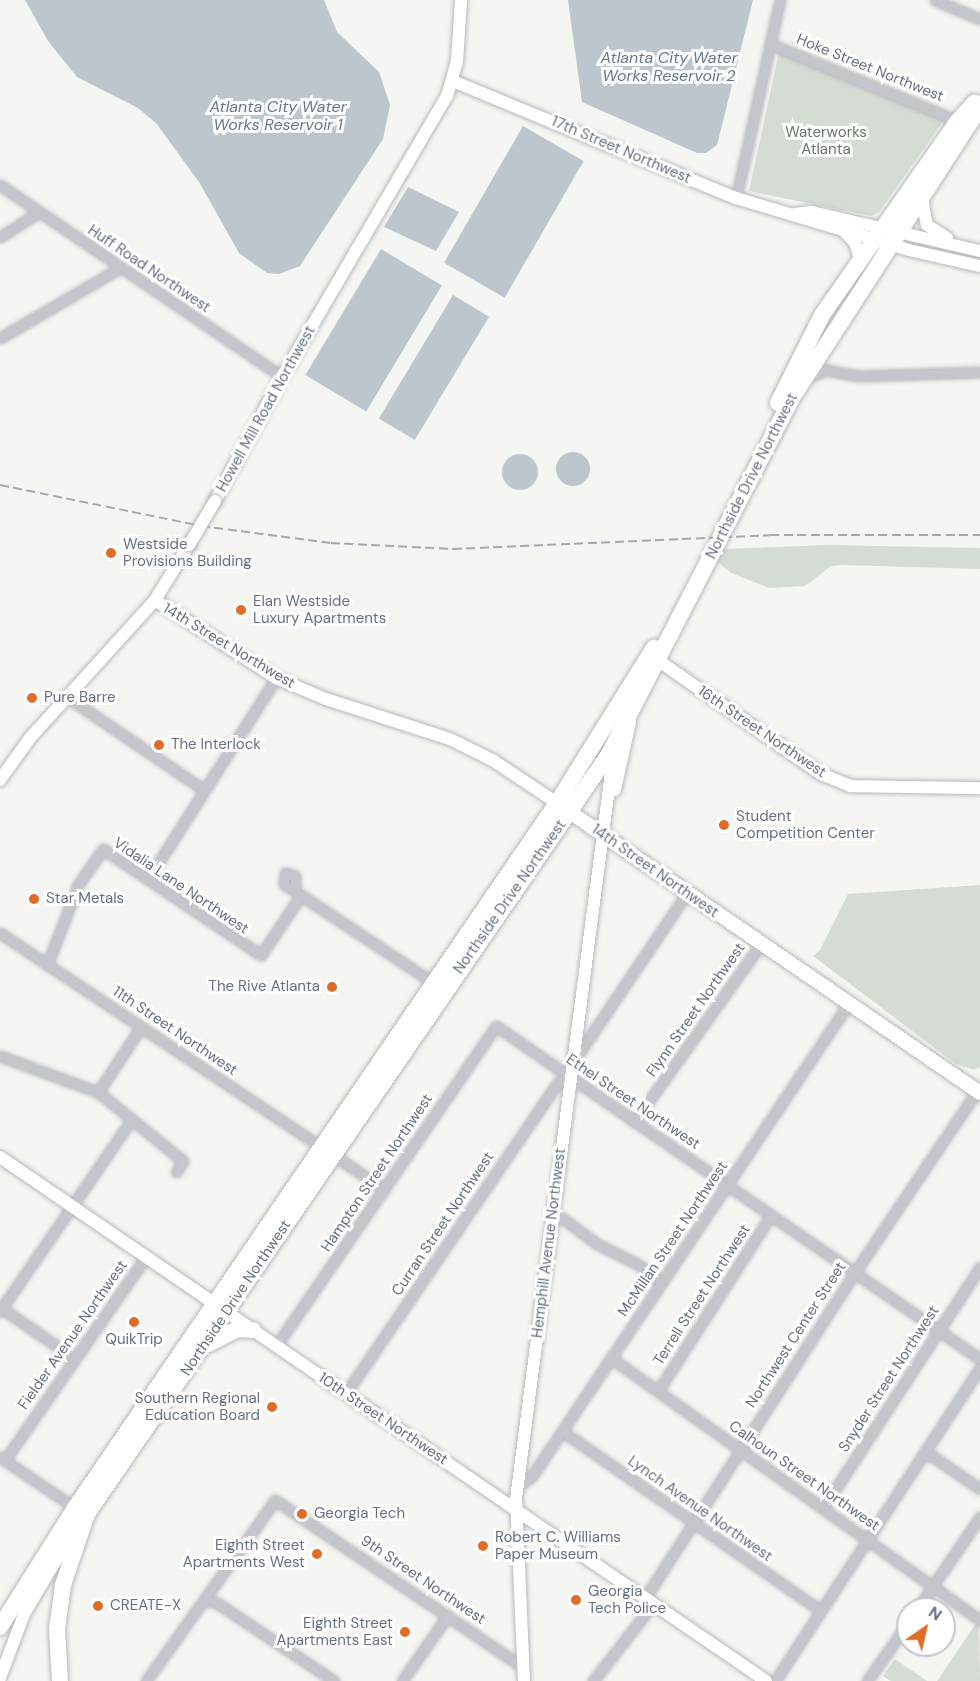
<!DOCTYPE html>
<style>
body{margin:0}
#map{position:relative;width:980px;height:1681px;overflow:hidden;background:#f5f6f2;font-family:"DM Sans",sans-serif}
div>[style]{position:absolute}
[style*='--x']{left:calc(var(--x)*1px);top:calc(var(--y)*1px);width:calc(var(--w)*1px);rotate:calc(var(--a)*1deg)}
.green>*{inset:0;background:#d5dcd3}
.water>*{inset:0;background:#bcc6cc;transform-origin:0 0}
.round{border-radius:50%}
.roads{filter:drop-shadow(0 0 2px #b6b9be) drop-shadow(0 0 2px #b6b9be)}
.street>*{height:9px;margin:-4.5px;padding:0 4.5px;transform-origin:4.5px;border-radius:4.5px;background:#c3c6ca}
.secondary>*{height:12px;margin:-6px;padding:0 6px;transform-origin:6px;border-radius:6px;background:#fff}
.primary>*{height:14px;margin:-7px;padding:0 7px;transform-origin:7px;border-radius:7px;background:#fff}
.highway>*{height:16px;margin:-8px;padding:0 8px;transform-origin:8px;border-radius:8px;background:#fff}
.rail>*{height:2px;margin-top:-1px;transform-origin:0;background:repeating-linear-gradient(90deg,#a4a8af 0 9px,transparent 0 13.5px)}
.bridges{filter:drop-shadow(0 0 2px #b6b9be) drop-shadow(0 0 2px #b6b9be)}
.secondary-bridge>*{height:12px;margin:-6px;padding:0 6px;transform-origin:6px;border-radius:6px;background:#fff}
.dots>*{width:16px;height:16px;translate:-50% -50%;box-sizing:border-box;border:3px solid #fff;border-radius:50%}
span{translate:-50% -50%;white-space:nowrap;text-align:center;line-height:1.15;-webkit-text-stroke:6px #fff;paint-order:stroke}
.street-label{font-size:15px;color:#657183}
.park-label{font-size:15px;color:#657a64}
.poi-label{font-size:15px;color:#657183}
.left{translate:0 -50%;text-align:left}
.right{translate:-100% -50%;text-align:right}
.water-label{font-size:16px;color:#657986;font-style:italic}
.north{position:absolute;left:896px;top:1597px;width:60px;height:60px;box-sizing:border-box;background:#fff;border:2px solid #c1c6cd;border-radius:50%;rotate:34deg;font-size:16px;font-weight:700;line-height:24px;text-align:center;color:#657183}
.north::after{content:'';display:block;margin:auto;width:21px;height:27px;background:#e16c27;clip-path:polygon(50% 0,100% 100%,50% 72%,0 100%)}
</style>
<div id="map">
<div class="green">
<i style="clip-path:polygon(779px 52px,944px 120px,879px 212px,871px 216px,749px 191px)"></i>
<i style="clip-path:polygon(828px 545px,980px 548px,980px 569px,842px 565px,831px 566px,805px 586px,769px 588px,731px 573px,717px 561px,719px 552px,725px 549px)"></i>
<i style="clip-path:polygon(980px 885px,980px 1067px,974px 1070px,956px 1064px,813px 956px,820px 950px,848px 894px)"></i>
<i style="clip-path:polygon(979px 1619px,980px 1681px,937px 1681px)"></i>
<i style="clip-path:polygon(895px 1659px,927px 1681px,891px 1681px,883px 1676px)"></i>
</div>
<div class="water">
<i style="clip-path:polygon(25px 0,324px 0,337px 32px,379px 72px,390px 105px,383px 139px,300px 266px,279px 274px,267px 273px,239px 253px,199px 182px,156px 123px,138px 108px,77px 77px,48px 41px)"></i>
<i style="clip-path:polygon(568px 0,753px 0,717px 145px,706px 153px,697px 153px,582px 102px)"></i>
<i style="left:523px;top:126px;width:70px;height:158px;rotate:30deg"></i>
<i style="clip-path:polygon(408px 187px,459px 212px,436px 251px,384px 227px)"></i>
<i style="left:381px;top:249px;width:71px;height:147px;rotate:31deg"></i>
<i style="left:453px;top:295px;width:42px;height:144px;rotate:31deg"></i>
<i class="round" style="left:556px;top:452px;width:34px;height:34px"></i>
<i class="round" style="left:502px;top:454px;width:36px;height:36px"></i>
</div>
<div class="roads">
<div class="street">
<i style="--x:935;--y:0;--w:49;--a:22.9"></i>
<i style="--x:770;--y:44;--w:203;--a:22.3"></i>
<i style="--x:0;--y:185;--w:341;--a:34.2"></i>
<i style="--x:736;--y:198;--w:203;--a:-77.5"></i>
<i style="--x:0;--y:237;--w:46;--a:-32.7"></i>
<i style="--x:0;--y:338;--w:139;--a:-30.3"></i>
<i style="--x:811;--y:376;--w:15;--a:-23"></i>
<i style="--x:825;--y:370;--w:35;--a:10"></i>
<i style="--x:859;--y:376;--w:121;--a:-1.9"></i>
<i style="--x:67;--y:697;--w:166;--a:34.2"></i>
<i style="--x:148;--y:879;--w:238;--a:-57.5"></i>
<i style="--x:295;--y:891;--w:15;--a:-90"></i>
<i style="--x:295;--y:876;--w:10;--a:-163"></i>
<i style="--x:285;--y:873;--w:11;--a:95"></i>
<i style="--x:284;--y:884;--w:181;--a:33.5"></i>
<i style="--x:0;--y:933;--w:462;--a:33.7"></i>
<i style="--x:47;--y:965;--w:86;--a:-68.8"></i>
<i style="--x:78;--y:885;--w:44;--a:-55.2"></i>
<i style="--x:103;--y:849;--w:190;--a:33.9"></i>
<i style="--x:261;--y:955;--w:72;--a:-56.3"></i>
<i style="--x:0;--y:1056;--w:104;--a:20.2"></i>
<i style="--x:98;--y:1092;--w:109;--a:39.1"></i>
<i style="--x:183;--y:1161;--w:13;--a:122"></i>
<i style="--x:575;--y:1059;--w:200;--a:-56"></i>
<i style="--x:98;--y:1092;--w:78;--a:-56.5"></i>
<i style="--x:634;--y:1122;--w:219;--a:-54.5"></i>
<i style="--x:553;--y:1217;--w:9;--a:6"></i>
<i style="--x:562;--y:1218;--w:44;--a:36.6"></i>
<i style="--x:597;--y:1244;--w:47;--a:26.6"></i>
<i style="--x:639;--y:1265;--w:28;--a:39"></i>
<i style="--x:0;--y:1307;--w:91;--a:34.7"></i>
<i style="--x:0;--y:1311;--w:233;--a:-55.5"></i>
<i style="--x:276;--y:1346;--w:388;--a:-55.5"></i>
<i style="--x:496;--y:1026;--w:587;--a:34.53"></i>
<i style="--x:611;--y:1358;--w:453;--a:35.4"></i>
<i style="--x:658;--y:1391;--w:209;--a:-57.3"></i>
<i style="--x:346;--y:1393;--w:376;--a:-55.7"></i>
<i style="--x:558;--y:1082;--w:13;--a:-18"></i>
<i style="--x:562;--y:1431;--w:315;--a:34.8"></i>
<i style="--x:923;--y:1456;--w:9;--a:0"></i>
<i style="--x:932;--y:1456;--w:58;--a:34.5"></i>
<i style="--x:0;--y:1457;--w:91;--a:34.2"></i>
<i style="--x:5;--y:1460;--w:248;--a:-55.3"></i>
<i style="--x:517;--y:1487;--w:19;--a:-36"></i>
<i style="--x:532;--y:1476;--w:569;--a:-56.17"></i>
<i style="--x:823;--y:1508;--w:288;--a:-56.9"></i>
<i style="--x:645;--y:1598;--w:388;--a:-57.2"></i>
<i style="--x:855;--y:1272;--w:218;--a:-56"></i>
<i style="--x:204;--y:1600;--w:13;--a:13"></i>
<i style="--x:217;--y:1603;--w:141;--a:33.7"></i>
<i style="--x:917;--y:1609;--w:112;--a:-55.6"></i>
<i style="--x:146;--y:1681;--w:222;--a:-54.5"></i>
<i style="--x:275;--y:1500;--w:299;--a:34"></i>
<i style="--x:402;--y:1681;--w:80;--a:-55.1"></i>
<i style="--x:593;--y:1681;--w:98;--a:-52.1"></i>
<i style="--x:775;--y:1681;--w:374;--a:-56.8"></i>
<i style="--x:867;--y:1681;--w:71;--a:-54.7"></i>
</div>
<div class="secondary">
<i style="--x:453;--y:81;--w:306;--a:22.5"></i>
<i style="--x:736;--y:198;--w:181;--a:16.7"></i>
<i style="--x:909;--y:250;--w:73;--a:12.7"></i>
<i style="--x:922;--y:198;--w:27;--a:80"></i>
<i style="--x:927;--y:225;--w:24;--a:33"></i>
<i style="--x:795;--y:214;--w:17;--a:-7"></i>
<i style="--x:812;--y:212;--w:172;--a:13.1"></i>
<i style="--x:843;--y:230;--w:18;--a:47"></i>
<i style="--x:855;--y:243;--w:16;--a:72"></i>
<i style="--x:215;--y:501;--w:141;--a:-61.6"></i>
<i style="--x:282;--y:377;--w:326;--a:-59.6"></i>
<i style="--x:447;--y:96;--w:36;--a:-74"></i>
<i style="--x:457;--y:61;--w:61;--a:-86.2"></i>
<i style="--x:155;--y:600;--w:144;--a:32.8"></i>
<i style="--x:276;--y:678;--w:54;--a:22.8"></i>
<i style="--x:326;--y:699;--w:130;--a:17.9"></i>
<i style="--x:450;--y:739;--w:49;--a:26.6"></i>
<i style="--x:494;--y:761;--w:76;--a:33.7"></i>
<i style="--x:659;--y:661;--w:198;--a:34.9"></i>
<i style="--x:821;--y:774;--w:31;--a:22"></i>
<i style="--x:850;--y:786;--w:130;--a:0.9"></i>
<i style="--x:0;--y:780;--w:52;--a:-54.5"></i>
<i style="--x:30;--y:738;--w:186;--a:-47.8"></i>
<i style="--x:155;--y:600;--w:65;--a:-58.3"></i>
<i style="--x:615;--y:790;--w:70;--a:-77.6"></i>
<i style="--x:0;--y:1157;--w:928;--a:34.37"></i>
<i style="--x:0;--y:1678;--w:68;--a:-69.4"></i>
<i style="--x:24;--y:1614;--w:113;--a:-59.1"></i>
<i style="--x:524;--y:1681;--w:182;--a:-92.5"></i>
<i style="--x:516;--y:1499;--w:755;--a:-82.55"></i>
</div>
<div class="primary">
<i style="--x:561;--y:806;--w:508;--a:34.41"></i>
</div>
<div class="highway">
<i style="--x:778;--y:403;--w:98;--a:-63.4"></i>
<i style="--x:822;--y:315;--w:237;--a:-55"></i>
<i style="--x:958;--y:121;--w:25;--a:-48"></i>
<i style="--x:208;--y:1344;--w:33;--a:-27"></i>
<i style="--x:237;--y:1329;--w:16;--a:4"></i>
<i style="--x:0;--y:1627;--w:141;--a:-57.8"></i>
<i style="--x:75;--y:1508;--w:854;--a:-55.64"></i>
<i style="--x:557;--y:803;--w:183;--a:-58"></i>
<i style="--x:60;--y:1681;--w:52;--a:-93.3"></i>
<i style="--x:57;--y:1629;--w:44;--a:-82.2"></i>
<i style="--x:63;--y:1585;--w:75;--a:-71.3"></i>
<i style="--x:87;--y:1514;--w:922;--a:-55.52"></i>
<i style="--x:609;--y:754;--w:400;--a:-62.8"></i>
<i style="--x:792;--y:398;--w:346;--a:-57.1"></i>
</div>
</div>
<div class="rail">
<i style="--x:0;--y:485;--w:205;--a:11.5"></i>
<i style="--x:201;--y:526;--w:131;--a:7.5"></i>
<i style="--x:331;--y:543;--w:122;--a:2.8"></i>
<i style="--x:453;--y:549;--w:317;--a:-2.5"></i>
<i style="--x:770;--y:535;--w:210;--a:0"></i>
</div>
<div class="bridges">
<div class="secondary-bridge">
<i style="--x:189;--y:545;--w:51;--a:-59.4"></i>
</div>
</div>
<div class="dots">
<i style="left:111px;top:553px;background:#e16c27"></i>
<i style="left:241px;top:610px;background:#e16c27"></i>
<i style="left:32px;top:698px;background:#e16c27"></i>
<i style="left:159px;top:745px;background:#e16c27"></i>
<i style="left:724px;top:825px;background:#e16c27"></i>
<i style="left:34px;top:899px;background:#e16c27"></i>
<i style="left:332px;top:987px;background:#e16c27"></i>
<i style="left:134px;top:1322px;background:#e16c27"></i>
<i style="left:272px;top:1407px;background:#e16c27"></i>
<i style="left:302px;top:1514px;background:#e16c27"></i>
<i style="left:483px;top:1546px;background:#e16c27"></i>
<i style="left:317px;top:1554px;background:#e16c27"></i>
<i style="left:576px;top:1600px;background:#e16c27"></i>
<i style="left:98px;top:1606px;background:#e16c27"></i>
<i style="left:405px;top:1632px;background:#e16c27"></i>
</div>
<div class="street-label">
<span style="left:870px;top:68px;rotate:22deg">Hoke Street Northwest</span>
<span style="left:621px;top:150px;rotate:23deg">17th Street Northwest</span>
<span style="left:149px;top:269px;rotate:34deg">Huff Road Northwest</span>
<span style="left:266px;top:409px;rotate:-61deg">Howell Mill Road Northwest</span>
<span style="left:752px;top:476px;rotate:-63deg">Northside Drive Northwest</span>
<span style="left:229px;top:646px;rotate:31deg">14th Street Northwest</span>
<span style="left:762px;top:732px;rotate:34deg">16th Street Northwest</span>
<span style="left:655px;top:871px;rotate:35deg">14th Street Northwest</span>
<span style="left:181px;top:886px;rotate:34deg">Vidalia Lane Northwest</span>
<span style="left:510px;top:897px;rotate:-55deg">Northside Drive Northwest</span>
<span style="left:696px;top:1010px;rotate:-55deg">Flynn Street Northwest</span>
<span style="left:175px;top:1031px;rotate:34deg">11th Street Northwest</span>
<span style="left:633px;top:1102px;rotate:34deg">Ethel Street Northwest</span>
<span style="left:377px;top:1173px;rotate:-56deg">Hampton Street Northwest</span>
<span style="left:443px;top:1224px;rotate:-56deg">Curran Street Northwest</span>
<span style="left:673px;top:1239px;rotate:-56deg">McMillan Street Northwest</span>
<span style="left:549px;top:1243px;rotate:-83deg">Hemphill Avenue Northwest</span>
<span style="left:702px;top:1295px;rotate:-57deg">Terrell Street Northwest</span>
<span style="left:236px;top:1298px;rotate:-56deg">Northside Drive Northwest</span>
<span style="left:73px;top:1335px;rotate:-55deg">Fielder Avenue Northwest</span>
<span style="left:796px;top:1335px;rotate:-57deg">Northwest Center Street</span>
<span style="left:889px;top:1379px;rotate:-57deg">Snyder Street Northwest</span>
<span style="left:383px;top:1419px;rotate:34deg">10th Street Northwest</span>
<span style="left:804px;top:1476px;rotate:35deg">Calhoun Street Northwest</span>
<span style="left:700px;top:1509px;rotate:35deg">Lynch Avenue Northwest</span>
<span style="left:423px;top:1580px;rotate:34deg">9th Street Northwest</span>
</div>
<div class="park-label">
<span style="left:826px;top:141px">Waterworks<br>Atlanta</span>
</div>
<div class="poi-label">
<span class="left" style="left:123px;top:553px">Westside<br>Provisions Building</span>
<span class="left" style="left:253px;top:610px">Elan Westside<br>Luxury Apartments</span>
<span class="left" style="left:44px;top:698px">Pure Barre</span>
<span class="left" style="left:171px;top:745px">The Interlock</span>
<span class="left" style="left:736px;top:825px">Student<br>Competition Center</span>
<span class="left" style="left:46px;top:899px">Star Metals</span>
<span class="right" style="left:320px;top:987px">The Rive Atlanta</span>
<span style="left:134px;top:1340px">QuikTrip</span>
<span class="right" style="left:260px;top:1407px">Southern Regional<br>Education Board</span>
<span class="left" style="left:314px;top:1514px">Georgia Tech</span>
<span class="left" style="left:495px;top:1546px">Robert C. Williams<br>Paper Museum</span>
<span class="right" style="left:305px;top:1554px">Eighth Street<br>Apartments West</span>
<span class="left" style="left:588px;top:1600px">Georgia<br>Tech Police</span>
<span class="left" style="left:110px;top:1606px">CREATE-X</span>
<span class="right" style="left:393px;top:1632px">Eighth Street<br>Apartments East</span>
</div>
<div class="water-label">
<span style="left:669px;top:67px">Atlanta City Water<br>Works Reservoir 2</span>
<span style="left:278px;top:116px">Atlanta City Water<br>Works Reservoir 1</span>
</div>
<div class="north">N</div>
</div>
